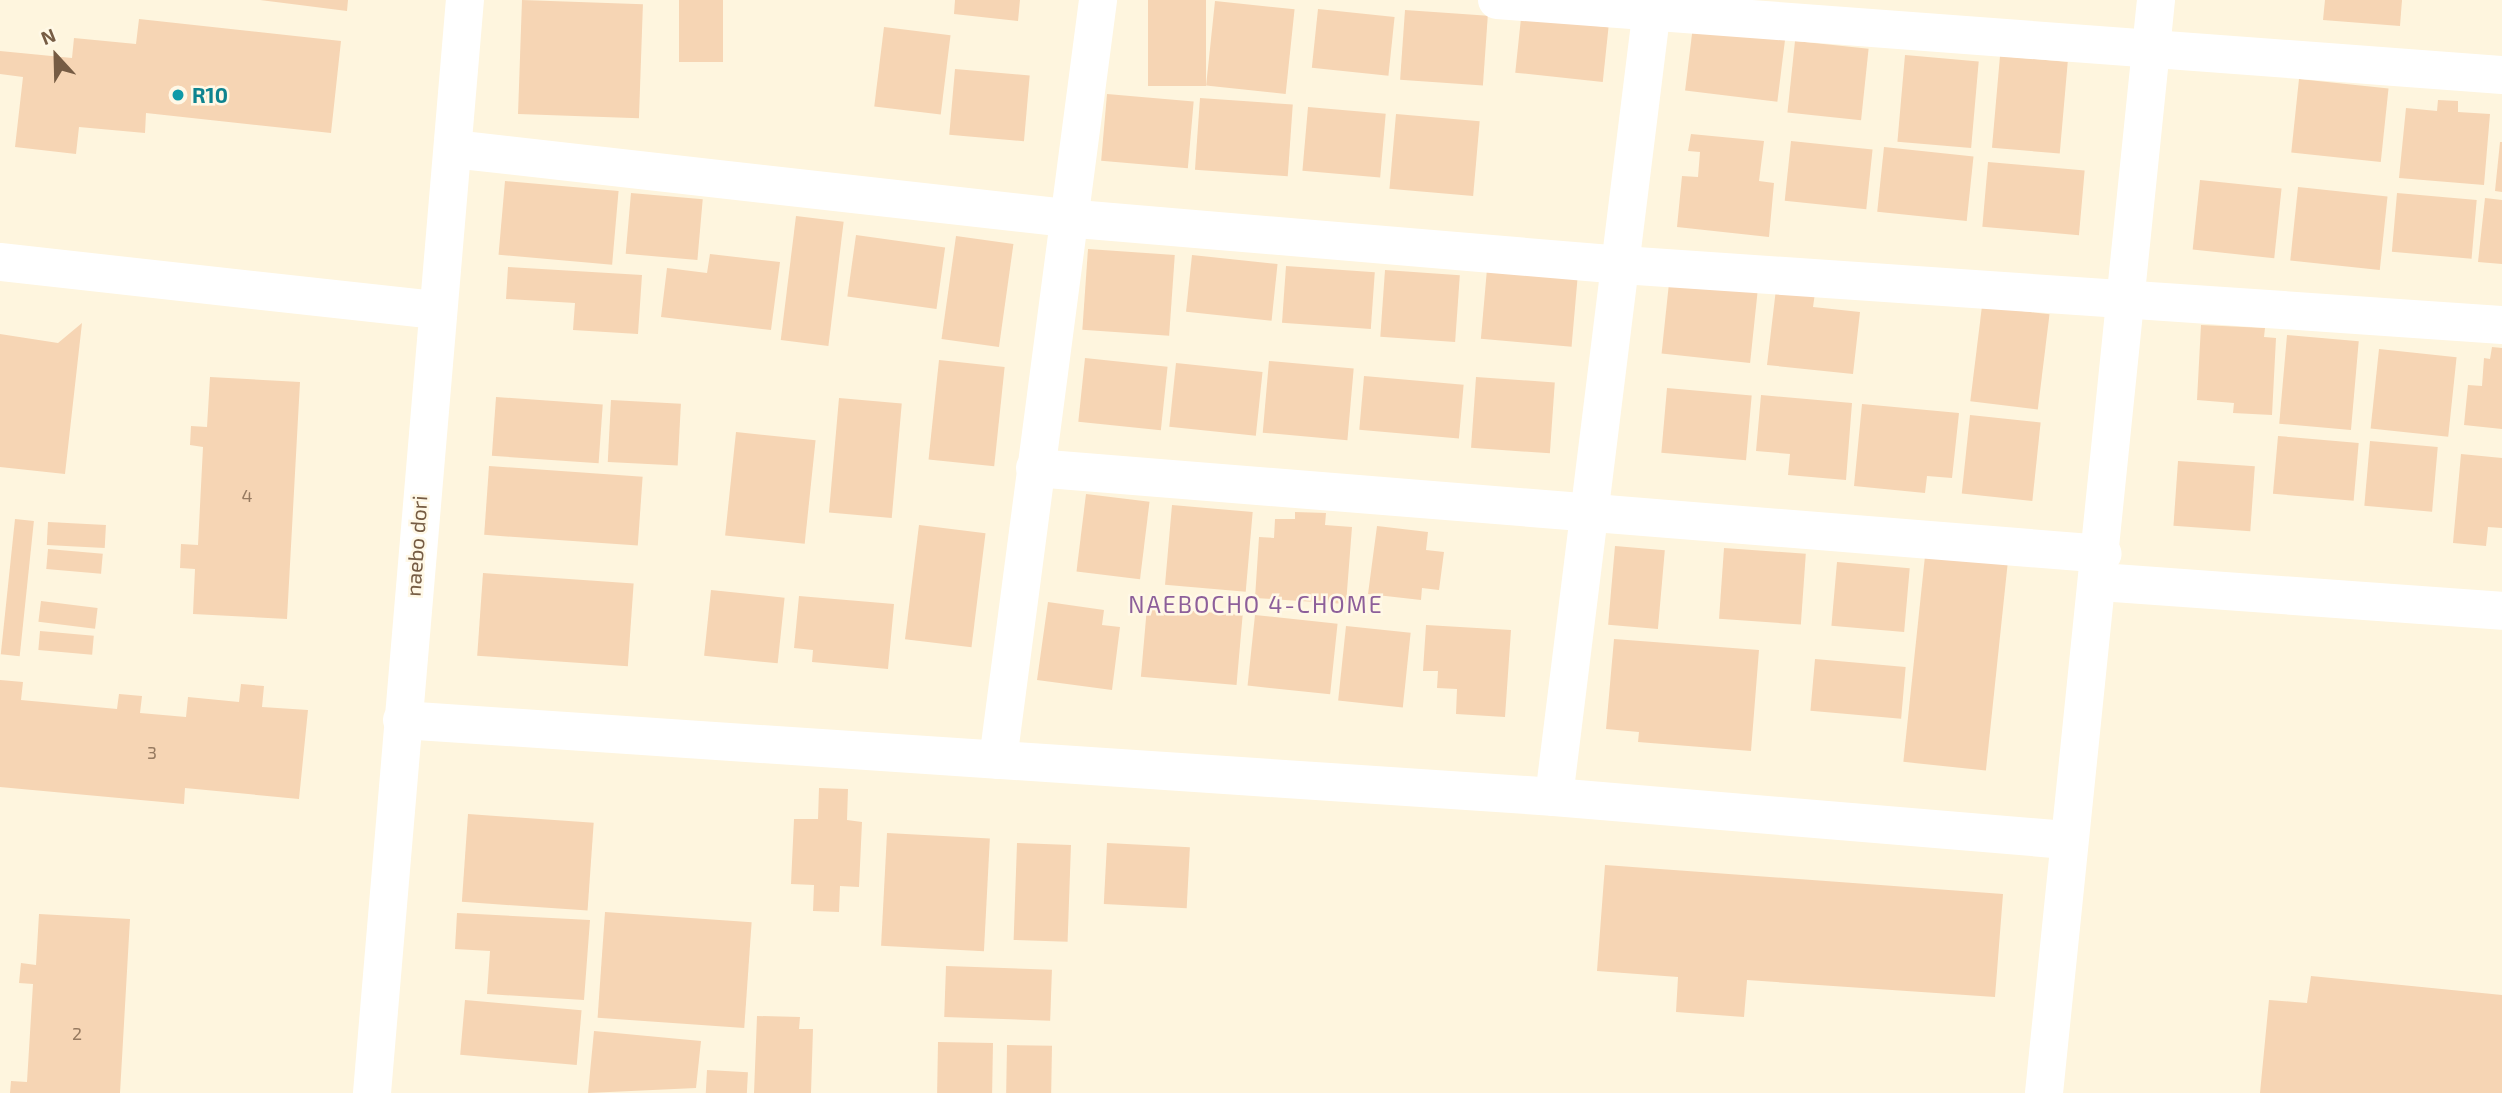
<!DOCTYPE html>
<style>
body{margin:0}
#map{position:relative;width:2502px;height:1093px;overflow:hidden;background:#fef5de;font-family:"Exo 2",sans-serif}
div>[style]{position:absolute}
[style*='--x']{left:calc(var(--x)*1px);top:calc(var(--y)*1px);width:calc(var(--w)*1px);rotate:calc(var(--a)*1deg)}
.building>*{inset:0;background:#f6d5b4;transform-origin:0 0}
.minor>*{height:38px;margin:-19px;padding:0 19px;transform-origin:19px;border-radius:19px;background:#fff}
.dots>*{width:19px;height:19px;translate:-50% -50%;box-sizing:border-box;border:4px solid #fff8e6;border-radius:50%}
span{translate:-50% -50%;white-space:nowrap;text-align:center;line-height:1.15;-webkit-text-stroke:5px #fff8e6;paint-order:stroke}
.number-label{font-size:18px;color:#967a60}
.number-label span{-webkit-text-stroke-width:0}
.culture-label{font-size:21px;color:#0d838f;font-weight:700}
.left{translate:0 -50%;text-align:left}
.street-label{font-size:21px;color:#765c44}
.neighbourhood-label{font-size:23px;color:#8d5f9a;letter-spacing:2px}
.north{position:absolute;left:21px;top:21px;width:70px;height:70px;-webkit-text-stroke:5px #fff8e6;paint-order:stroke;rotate:338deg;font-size:19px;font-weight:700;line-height:28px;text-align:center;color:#765c44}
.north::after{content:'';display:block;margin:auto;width:24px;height:32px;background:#765c44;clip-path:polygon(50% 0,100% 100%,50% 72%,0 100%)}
</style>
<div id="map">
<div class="building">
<i style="clip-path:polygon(260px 0,348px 0,347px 11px)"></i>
<i style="left:522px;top:0;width:121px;height:114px;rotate:2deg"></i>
<i style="left:679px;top:0;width:44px;height:62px"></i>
<i style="clip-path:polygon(955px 0,1020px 0,1018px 21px,954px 14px)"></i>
<i style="left:1148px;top:0;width:58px;height:86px"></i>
<i style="clip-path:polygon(2325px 0,2402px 0,2400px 26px,2323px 20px)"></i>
<i style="left:1215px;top:1px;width:80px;height:85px;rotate:6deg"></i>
<i style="left:1318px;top:9px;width:77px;height:59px;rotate:6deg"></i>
<i style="left:1405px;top:10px;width:83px;height:70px;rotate:4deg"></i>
<i style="left:1521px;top:18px;width:88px;height:55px;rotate:6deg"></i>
<i style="clip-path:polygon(139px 19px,341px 41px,331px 133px,146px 113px,145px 133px,79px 127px,76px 154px,15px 147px,23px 77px,0 74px,0 51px,72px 58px,74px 38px,136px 44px)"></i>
<i style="left:1693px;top:26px;width:93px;height:65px;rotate:7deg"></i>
<i style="left:884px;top:27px;width:67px;height:80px;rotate:7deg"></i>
<i style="left:1795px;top:41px;width:74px;height:72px;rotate:6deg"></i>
<i style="left:1905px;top:55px;width:74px;height:87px;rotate:5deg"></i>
<i style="left:2000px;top:56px;width:68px;height:92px;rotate:5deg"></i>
<i style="left:955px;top:69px;width:75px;height:66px;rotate:5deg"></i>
<i style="left:2299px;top:79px;width:90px;height:74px;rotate:6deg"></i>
<i style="left:1107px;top:94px;width:87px;height:67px;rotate:5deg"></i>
<i style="left:1200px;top:98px;width:93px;height:72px;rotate:4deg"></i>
<i style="clip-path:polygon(2438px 100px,2458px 101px,2458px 112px,2490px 114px,2484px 185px,2399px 178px,2406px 108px,2437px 111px)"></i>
<i style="left:1308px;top:107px;width:78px;height:64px;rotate:5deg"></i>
<i style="left:1396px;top:114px;width:84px;height:75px;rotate:5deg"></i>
<i style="clip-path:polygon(1691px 134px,1764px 141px,1759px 181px,1774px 183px,1769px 237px,1677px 227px,1682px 176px,1698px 177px,1700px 152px,1688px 151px)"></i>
<i style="left:1791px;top:141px;width:82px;height:60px;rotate:6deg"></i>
<i style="clip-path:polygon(2500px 142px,2502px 142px,2502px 192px,2495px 191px)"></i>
<i style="left:1884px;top:147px;width:90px;height:65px;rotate:6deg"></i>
<i style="left:1988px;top:162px;width:97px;height:65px;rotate:5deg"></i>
<i style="left:2200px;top:180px;width:82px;height:70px;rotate:6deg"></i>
<i style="left:505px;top:181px;width:114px;height:74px;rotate:5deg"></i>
<i style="left:2298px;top:187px;width:90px;height:74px;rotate:6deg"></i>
<i style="left:631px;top:193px;width:72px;height:61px;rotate:5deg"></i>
<i style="left:2397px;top:193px;width:80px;height:59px;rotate:5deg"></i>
<i style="clip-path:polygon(2485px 198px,2502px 200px,2502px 264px,2478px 262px)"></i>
<i style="left:796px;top:216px;width:48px;height:125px;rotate:7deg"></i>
<i style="left:856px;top:235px;width:90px;height:62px;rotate:8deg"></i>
<i style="left:956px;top:236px;width:58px;height:104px;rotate:8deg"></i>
<i style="left:1088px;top:249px;width:87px;height:81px;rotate:4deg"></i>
<i style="clip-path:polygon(710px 254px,780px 262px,771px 330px,661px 317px,667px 268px,707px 273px)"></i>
<i style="left:1192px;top:255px;width:86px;height:57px;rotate:6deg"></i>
<i style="left:1286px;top:266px;width:89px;height:57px;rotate:4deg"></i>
<i style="clip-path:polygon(508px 267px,642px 275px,638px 334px,573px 330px,575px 303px,506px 299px)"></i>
<i style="left:1487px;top:269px;width:91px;height:70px;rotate:5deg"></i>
<i style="left:1385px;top:270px;width:75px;height:67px;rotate:4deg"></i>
<i style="left:1669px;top:283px;width:89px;height:71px;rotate:6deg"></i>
<i style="clip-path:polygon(1776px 289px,1815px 293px,1813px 307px,1860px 312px,1853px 374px,1767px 365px)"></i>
<i style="left:1982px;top:306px;width:68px;height:96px;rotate:7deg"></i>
<i style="clip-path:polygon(82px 323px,65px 474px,0 467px,0 334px,58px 343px)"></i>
<i style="clip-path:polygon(2201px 325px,2265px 328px,2264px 337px,2276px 338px,2272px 415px,2233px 413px,2234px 403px,2197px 400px)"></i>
<i style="left:2287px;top:335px;width:72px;height:89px;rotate:5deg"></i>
<i style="clip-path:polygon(2492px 347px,2502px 348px,2502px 429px,2464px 425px,2468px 385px,2482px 386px,2484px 358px,2490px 359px)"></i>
<i style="left:2379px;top:349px;width:78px;height:80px;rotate:6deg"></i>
<i style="left:1085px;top:358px;width:83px;height:64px;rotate:6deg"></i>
<i style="left:939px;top:360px;width:66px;height:100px;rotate:6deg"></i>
<i style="left:1269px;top:361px;width:85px;height:72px;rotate:5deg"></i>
<i style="left:1176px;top:363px;width:87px;height:64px;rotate:6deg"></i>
<i style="left:1364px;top:376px;width:100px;height:54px;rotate:5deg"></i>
<i style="clip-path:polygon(210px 377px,300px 382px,287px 619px,193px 614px,195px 569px,180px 568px,181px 544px,198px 545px,203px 447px,190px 445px,191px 426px,207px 427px)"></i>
<i style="left:1476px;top:377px;width:79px;height:71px;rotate:4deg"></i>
<i style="left:1667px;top:388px;width:85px;height:65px;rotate:5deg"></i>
<i style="clip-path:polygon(1761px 395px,1852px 403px,1846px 480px,1788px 475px,1790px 454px,1756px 451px)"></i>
<i style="left:496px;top:397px;width:107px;height:59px;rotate:4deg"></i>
<i style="left:839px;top:398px;width:63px;height:115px;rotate:5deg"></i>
<i style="left:611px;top:400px;width:70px;height:62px;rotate:3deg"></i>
<i style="clip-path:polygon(1862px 404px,1959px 413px,1952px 478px,1927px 476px,1925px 493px,1854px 486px)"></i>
<i style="left:1970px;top:415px;width:71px;height:79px;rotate:6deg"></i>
<i style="left:736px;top:432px;width:80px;height:104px;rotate:6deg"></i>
<i style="left:2278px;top:436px;width:81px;height:58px;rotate:5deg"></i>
<i style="left:2370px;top:441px;width:68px;height:65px;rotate:5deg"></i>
<i style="clip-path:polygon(2461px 454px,2502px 458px,2502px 528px,2488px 527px,2486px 546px,2453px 543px)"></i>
<i style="left:2178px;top:461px;width:77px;height:65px;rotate:4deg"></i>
<i style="left:489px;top:466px;width:154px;height:69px;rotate:4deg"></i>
<i style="left:1086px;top:494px;width:64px;height:78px;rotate:7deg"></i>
<i style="left:1172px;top:505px;width:81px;height:80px;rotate:5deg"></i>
<i style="clip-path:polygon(1295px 512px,1326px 513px,1325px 525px,1352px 527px,1346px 604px,1255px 598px,1259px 537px,1274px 538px,1275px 519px,1295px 519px)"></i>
<i style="left:15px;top:519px;width:19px;height:136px;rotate:6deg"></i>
<i style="left:48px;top:522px;width:58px;height:23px;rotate:3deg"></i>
<i style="left:919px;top:525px;width:67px;height:115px;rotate:7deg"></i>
<i style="clip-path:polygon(1377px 526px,1428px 532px,1426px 550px,1444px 552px,1439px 590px,1422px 588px,1421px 600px,1368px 594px)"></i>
<i style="left:1615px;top:546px;width:50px;height:79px;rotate:5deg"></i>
<i style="left:1724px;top:548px;width:82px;height:71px;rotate:4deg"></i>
<i style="left:48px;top:549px;width:55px;height:20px;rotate:5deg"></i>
<i style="left:1925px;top:556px;width:83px;height:207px;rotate:6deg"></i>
<i style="left:1837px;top:562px;width:73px;height:64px;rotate:5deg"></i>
<i style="left:483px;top:573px;width:151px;height:83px;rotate:4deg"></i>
<i style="left:711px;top:590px;width:74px;height:66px;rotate:6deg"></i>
<i style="clip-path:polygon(799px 596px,894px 604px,888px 669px,812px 662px,813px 650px,794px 648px)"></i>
<i style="left:41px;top:601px;width:57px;height:21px;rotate:7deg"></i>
<i style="clip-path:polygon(1048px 602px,1104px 610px,1102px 625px,1120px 627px,1112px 690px,1037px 680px)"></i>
<i style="left:1147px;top:607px;width:96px;height:70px;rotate:5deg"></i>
<i style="left:1255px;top:615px;width:83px;height:71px;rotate:6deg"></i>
<i style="clip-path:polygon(1426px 625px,1511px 630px,1505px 717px,1456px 714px,1457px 689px,1437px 688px,1438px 671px,1423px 671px)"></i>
<i style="left:1346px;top:626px;width:65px;height:75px;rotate:6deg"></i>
<i style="left:40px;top:631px;width:54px;height:19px;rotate:5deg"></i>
<i style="clip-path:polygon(1614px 639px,1759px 650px,1751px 751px,1638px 742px,1639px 732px,1606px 729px)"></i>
<i style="left:1815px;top:659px;width:91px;height:52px;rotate:5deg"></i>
<i style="clip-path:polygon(0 680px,23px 682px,21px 700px,117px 709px,119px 694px,142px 696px,140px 713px,186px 717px,188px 697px,239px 702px,241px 684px,264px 686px,262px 707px,308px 710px,299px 799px,185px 788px,184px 804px,0 787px)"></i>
<i style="clip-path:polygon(819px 788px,848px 789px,847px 820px,862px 822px,859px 887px,840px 886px,839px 912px,813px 911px,814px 885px,791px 884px,794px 819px,818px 819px)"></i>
<i style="left:468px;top:814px;width:126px;height:88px;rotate:4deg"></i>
<i style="left:887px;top:833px;width:103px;height:113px;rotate:3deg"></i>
<i style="left:1017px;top:843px;width:54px;height:97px;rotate:2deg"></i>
<i style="left:1107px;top:843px;width:83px;height:61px;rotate:3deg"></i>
<i style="clip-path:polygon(1605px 865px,2003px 894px,1995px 997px,1747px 980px,1744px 1017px,1676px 1012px,1678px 977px,1597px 971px)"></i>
<i style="left:605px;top:912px;width:147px;height:106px;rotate:4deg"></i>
<i style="clip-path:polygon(457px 913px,590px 920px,584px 1000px,487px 994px,490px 951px,455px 949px)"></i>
<i style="clip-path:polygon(39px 914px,130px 919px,120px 1093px,10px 1093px,11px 1081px,27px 1082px,33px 984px,19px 983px,21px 963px,36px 965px)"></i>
<i style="left:946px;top:966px;width:106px;height:51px;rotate:2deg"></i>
<i style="clip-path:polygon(2311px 976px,2502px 995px,2502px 1093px,2260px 1093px,2269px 1000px,2307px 1003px)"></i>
<i style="left:465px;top:1000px;width:117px;height:55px;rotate:5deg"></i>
<i style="clip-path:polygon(757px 1016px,800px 1017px,799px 1029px,813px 1029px,811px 1093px,754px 1093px)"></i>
<i style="clip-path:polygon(594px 1031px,701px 1041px,696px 1088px,588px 1093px)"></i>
<i style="left:938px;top:1042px;width:55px;height:51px;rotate:1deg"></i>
<i style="left:1007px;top:1045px;width:45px;height:48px;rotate:1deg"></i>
<i style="left:707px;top:1070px;width:41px;height:23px;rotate:3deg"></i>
</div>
<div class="minor">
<i style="--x:1497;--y:0;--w:1008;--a:4.27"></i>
<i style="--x:453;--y:149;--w:616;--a:6.43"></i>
<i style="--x:1065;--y:218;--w:559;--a:4.82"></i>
<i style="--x:1622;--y:265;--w:882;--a:3.9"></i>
<i style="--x:0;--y:262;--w:437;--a:6.3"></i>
<i style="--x:1035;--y:468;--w:1071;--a:4.6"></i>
<i style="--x:2100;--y:582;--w:403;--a:4.1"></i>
<i style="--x:402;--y:720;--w:1155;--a:3.82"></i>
<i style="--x:1554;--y:797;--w:514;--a:4.8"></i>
<i style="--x:998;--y:760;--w:767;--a:-82.5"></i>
<i style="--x:1554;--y:797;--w:803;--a:-82.92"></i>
<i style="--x:372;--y:1093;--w:1097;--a:-85.14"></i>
<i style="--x:2044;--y:1093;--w:1099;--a:-84.15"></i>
</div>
<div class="dots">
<i style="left:178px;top:95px;background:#0f9aa8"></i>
</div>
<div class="number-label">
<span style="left:247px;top:495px">4</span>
<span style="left:152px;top:752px">3</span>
<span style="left:77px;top:1033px">2</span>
</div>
<div class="culture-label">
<span class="left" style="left:192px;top:95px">R10</span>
</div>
<div class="street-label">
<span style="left:416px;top:546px;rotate:-86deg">naebo dori</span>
</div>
<div class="neighbourhood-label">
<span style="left:1256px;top:604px">NAEBOCHO 4-CHOME</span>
</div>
<div class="north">N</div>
</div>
